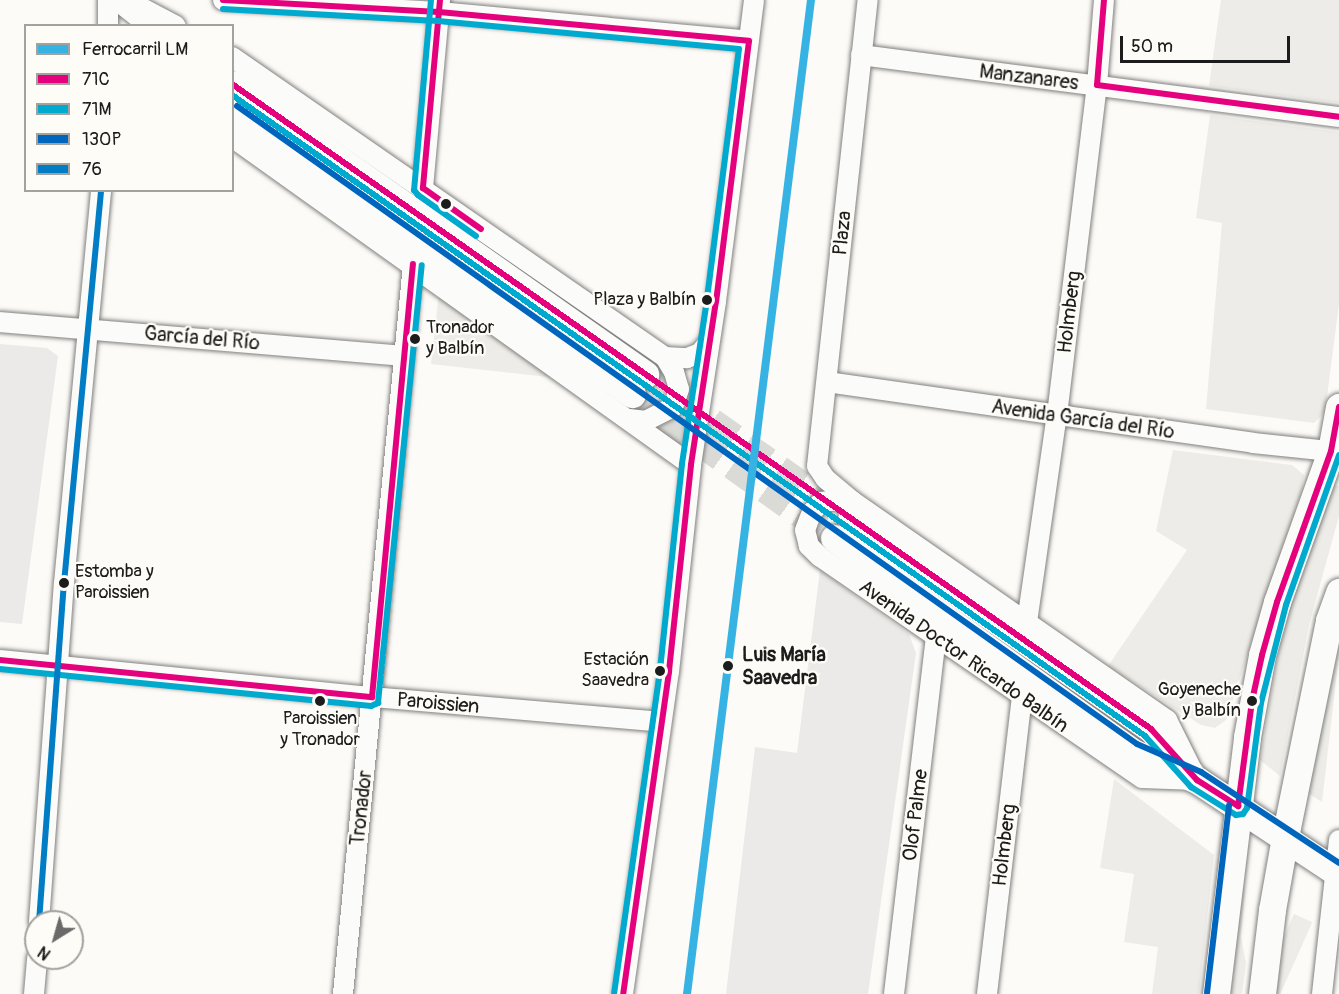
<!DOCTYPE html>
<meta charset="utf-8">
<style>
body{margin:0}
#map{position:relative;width:1339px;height:994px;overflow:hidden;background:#fcfbf8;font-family:Pangolin,sans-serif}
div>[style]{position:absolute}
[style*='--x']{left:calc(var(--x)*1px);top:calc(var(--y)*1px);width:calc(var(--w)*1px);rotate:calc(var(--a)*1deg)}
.built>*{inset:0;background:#ebeae8}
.green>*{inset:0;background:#edece8;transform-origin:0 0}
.secondary-tunnel>*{height:27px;margin-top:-13.5px;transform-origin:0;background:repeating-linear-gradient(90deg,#dadad7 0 27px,transparent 0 41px)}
.roads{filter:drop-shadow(0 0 2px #81807f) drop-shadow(0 0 2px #81807f)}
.minor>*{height:20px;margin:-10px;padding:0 10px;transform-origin:10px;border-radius:10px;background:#fbfbf9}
.secondary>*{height:27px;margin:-13.5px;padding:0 13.5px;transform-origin:13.5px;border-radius:13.5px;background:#fbfbf9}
.bus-1>*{height:6px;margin:-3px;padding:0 3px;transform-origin:3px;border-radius:3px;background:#e5007d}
.bus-2>*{height:6px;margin:-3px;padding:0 3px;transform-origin:3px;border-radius:3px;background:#00a9ce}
.bus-3>*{height:6px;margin:-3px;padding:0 3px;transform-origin:3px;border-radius:3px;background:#0065bd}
.bus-4>*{height:6px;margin:-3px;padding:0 3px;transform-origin:3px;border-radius:3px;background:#007dc5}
.rail-1>*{height:8px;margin:-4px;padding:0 4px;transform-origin:4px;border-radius:4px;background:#36b3e3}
.dots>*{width:16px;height:16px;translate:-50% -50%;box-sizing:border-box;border:3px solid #fdfcf7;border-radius:50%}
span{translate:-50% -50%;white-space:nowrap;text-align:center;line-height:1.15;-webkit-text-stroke:4.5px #fdfcf7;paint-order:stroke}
.bus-label{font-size:18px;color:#1c1c1c}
.right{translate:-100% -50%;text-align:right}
.left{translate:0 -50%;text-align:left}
.street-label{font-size:20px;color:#1c1c1c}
.stop-label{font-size:20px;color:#1c1c1c;font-weight:700}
.legend{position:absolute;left:24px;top:24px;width:210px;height:168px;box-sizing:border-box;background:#fdfcf7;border:2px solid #a3a29f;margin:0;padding:8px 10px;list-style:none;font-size:18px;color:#1c1c1c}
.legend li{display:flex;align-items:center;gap:12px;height:30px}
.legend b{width:30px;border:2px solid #a3a29f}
.north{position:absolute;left:24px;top:910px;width:60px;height:60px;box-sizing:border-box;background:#fdfcf7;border:2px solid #a3a29f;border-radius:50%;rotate:217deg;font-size:16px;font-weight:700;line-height:24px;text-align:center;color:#1c1c1c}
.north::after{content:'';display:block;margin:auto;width:21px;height:27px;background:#6a6a69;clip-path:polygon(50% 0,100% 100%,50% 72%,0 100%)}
.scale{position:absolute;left:1120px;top:36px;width:170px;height:27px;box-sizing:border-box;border:3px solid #1c1c1c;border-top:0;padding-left:8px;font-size:18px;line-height:21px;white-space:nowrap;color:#1c1c1c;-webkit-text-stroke:4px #fdfcf7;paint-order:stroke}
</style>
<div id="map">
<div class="built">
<i style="clip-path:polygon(0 344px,47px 348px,58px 356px,22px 624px,0 622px)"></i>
<i style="clip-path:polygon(820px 570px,909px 634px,916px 653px,868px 994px,726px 994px,755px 747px,797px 753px)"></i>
</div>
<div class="green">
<i style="clip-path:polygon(1221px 0,1339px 0,1339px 103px,1209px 86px)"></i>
<i style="clip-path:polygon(1210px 115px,1339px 132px,1339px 304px,1325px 412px,1314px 423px,1206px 409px,1222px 223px,1196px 218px)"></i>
<i style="clip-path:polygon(439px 292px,566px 379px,431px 364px)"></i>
<i style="clip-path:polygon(1173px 450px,1292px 465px,1304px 475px,1302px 490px,1226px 720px,1215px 728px,1201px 725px,1108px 666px,1187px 550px,1156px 531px)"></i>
<i style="clip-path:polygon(1333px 485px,1339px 486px,1339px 516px,1309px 625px,1280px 776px,1260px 760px,1283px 627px)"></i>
<i style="clip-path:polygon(1339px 626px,1339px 655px,1322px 802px,1308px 793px)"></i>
<i style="clip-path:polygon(1114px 779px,1214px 855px,1199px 994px,1152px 994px,1158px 947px,1124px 942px,1134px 874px,1100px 868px)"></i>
<i style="clip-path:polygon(1241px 886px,1245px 889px,1241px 937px,1246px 963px,1242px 994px,1228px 994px)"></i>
<i style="left:1294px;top:914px;width:20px;height:81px;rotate:24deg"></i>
</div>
<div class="secondary-tunnel">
<i style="--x:645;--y:374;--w:252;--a:35.1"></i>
<i style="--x:632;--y:394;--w:248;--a:35.5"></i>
</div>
<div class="roads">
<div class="minor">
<i style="--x:108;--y:0;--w:26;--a:90"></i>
<i style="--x:223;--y:0;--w:216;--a:3.2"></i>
<i style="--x:439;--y:12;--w:311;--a:5.3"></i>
<i style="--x:144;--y:9;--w:36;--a:28"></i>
<i style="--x:861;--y:55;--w:482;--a:7.4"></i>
<i style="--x:232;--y:57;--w:527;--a:34.72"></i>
<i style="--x:665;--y:357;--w:17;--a:59"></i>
<i style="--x:674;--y:372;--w:18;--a:74"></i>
<i style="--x:679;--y:389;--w:19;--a:108"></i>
<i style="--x:673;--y:407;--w:30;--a:153"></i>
<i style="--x:646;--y:421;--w:17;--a:-173"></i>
<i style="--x:232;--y:137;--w:564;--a:35.55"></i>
<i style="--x:423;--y:188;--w:189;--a:-84.8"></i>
<i style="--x:0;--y:322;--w:405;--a:4.8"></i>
<i style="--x:665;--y:357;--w:22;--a:3"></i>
<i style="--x:687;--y:358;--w:14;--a:-21"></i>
<i style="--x:700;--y:353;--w:14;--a:-51"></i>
<i style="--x:827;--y:382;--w:430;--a:8.1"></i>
<i style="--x:1253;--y:443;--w:86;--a:6"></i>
<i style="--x:840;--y:500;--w:12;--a:5"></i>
<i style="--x:852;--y:501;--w:384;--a:34.8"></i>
<i style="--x:1167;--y:720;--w:67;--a:63.4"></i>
<i style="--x:1197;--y:780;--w:55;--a:-177.9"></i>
<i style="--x:1142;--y:778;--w:391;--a:-145.5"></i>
<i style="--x:820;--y:557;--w:16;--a:-135"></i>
<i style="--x:809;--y:546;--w:16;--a:-104"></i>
<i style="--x:805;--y:530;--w:19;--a:-69"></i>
<i style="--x:812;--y:512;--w:13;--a:-48"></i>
<i style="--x:821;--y:502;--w:19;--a:-6"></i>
<i style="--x:852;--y:501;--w:35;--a:-140"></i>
<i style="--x:825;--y:478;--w:14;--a:-124"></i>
<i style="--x:817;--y:466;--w:469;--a:-83.8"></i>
<i style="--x:1027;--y:622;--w:209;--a:-81.8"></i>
<i style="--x:1057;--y:415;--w:332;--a:-83.1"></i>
<i style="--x:1097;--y:85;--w:85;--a:-85.3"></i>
<i style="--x:0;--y:660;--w:374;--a:5.7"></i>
<i style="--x:372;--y:697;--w:290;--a:4.9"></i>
<i style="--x:39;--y:922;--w:340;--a:-85.8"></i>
<i style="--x:64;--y:583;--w:395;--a:-84.6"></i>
<i style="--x:34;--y:994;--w:36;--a:-85"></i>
<i style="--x:343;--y:994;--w:733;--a:-84.52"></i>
<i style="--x:623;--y:994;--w:325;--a:-81.9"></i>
<i style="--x:669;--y:672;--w:208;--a:-83.9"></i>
<i style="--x:691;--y:465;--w:166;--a:-81.3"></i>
<i style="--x:716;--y:301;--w:303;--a:-82.8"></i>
<i style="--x:894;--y:994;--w:360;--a:-83.3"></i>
<i style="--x:987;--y:994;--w:300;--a:-83.3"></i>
<i style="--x:1322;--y:994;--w:155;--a:-83.7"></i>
</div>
<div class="secondary">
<i style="--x:122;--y:0;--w:42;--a:38.2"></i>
<i style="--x:232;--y:84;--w:505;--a:35.08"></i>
<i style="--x:232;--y:113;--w:489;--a:35.1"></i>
<i style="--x:851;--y:519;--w:366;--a:35"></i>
<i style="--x:1151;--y:729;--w:59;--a:48.4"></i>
<i style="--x:834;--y:538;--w:368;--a:35.6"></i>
<i style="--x:1133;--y:752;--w:70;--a:23.6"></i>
<i style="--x:1197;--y:780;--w:170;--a:33.5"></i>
<i style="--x:1216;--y:994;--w:259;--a:-83.1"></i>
<i style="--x:1247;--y:737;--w:83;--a:-79.6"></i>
<i style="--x:1262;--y:655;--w:55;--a:-74.2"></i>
<i style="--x:1277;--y:602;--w:160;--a:-70.3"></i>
<i style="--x:1331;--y:451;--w:45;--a:-79.7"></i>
<i style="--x:1262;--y:994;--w:85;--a:-83.2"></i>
<i style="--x:1272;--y:910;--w:74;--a:-79.9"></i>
<i style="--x:1285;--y:837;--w:221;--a:-78.5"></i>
<i style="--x:1329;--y:620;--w:30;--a:-70"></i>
</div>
</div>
<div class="bus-1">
<i style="--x:223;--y:0;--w:216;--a:3.2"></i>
<i style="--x:439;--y:12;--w:311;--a:5.3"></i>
<i style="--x:749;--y:41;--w:262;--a:97.2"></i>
<i style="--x:716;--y:301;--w:166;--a:98.7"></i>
<i style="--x:691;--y:465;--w:208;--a:96.1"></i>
<i style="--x:669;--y:672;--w:325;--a:98.1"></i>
<i style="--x:440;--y:0;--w:189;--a:95.2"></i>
<i style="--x:423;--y:188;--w:71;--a:35.3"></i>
<i style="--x:1104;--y:0;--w:85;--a:94.7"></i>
<i style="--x:1097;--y:85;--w:244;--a:7.5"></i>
<i style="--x:232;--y:84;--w:1123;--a:35.06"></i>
<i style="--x:1151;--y:729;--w:69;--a:48"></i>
<i style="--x:1197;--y:780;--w:49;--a:32.4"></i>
<i style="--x:1238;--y:806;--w:106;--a:-82.4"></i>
<i style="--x:1252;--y:701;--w:47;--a:-77.7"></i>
<i style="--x:1262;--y:655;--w:55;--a:-74.2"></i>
<i style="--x:1277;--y:602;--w:160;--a:-70.3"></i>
<i style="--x:1331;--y:451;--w:45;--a:-79.7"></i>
<i style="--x:0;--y:660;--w:374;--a:5.7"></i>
<i style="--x:372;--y:697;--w:435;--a:-84.6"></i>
</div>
<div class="bus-2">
<i style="--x:431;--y:0;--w:191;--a:95.1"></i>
<i style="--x:414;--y:190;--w:6;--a:51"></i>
<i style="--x:418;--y:195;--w:71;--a:35.3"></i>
<i style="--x:223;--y:9;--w:215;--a:3.2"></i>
<i style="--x:438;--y:21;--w:302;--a:5.3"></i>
<i style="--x:739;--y:49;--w:253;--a:97.3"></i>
<i style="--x:707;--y:300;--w:166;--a:98.7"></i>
<i style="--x:682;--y:464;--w:208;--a:96.1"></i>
<i style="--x:660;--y:671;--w:325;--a:98.1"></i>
<i style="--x:232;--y:95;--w:1116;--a:35.07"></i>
<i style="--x:1145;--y:736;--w:69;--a:48"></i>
<i style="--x:1191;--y:787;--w:53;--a:31.9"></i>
<i style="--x:1236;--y:815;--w:7;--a:-8"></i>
<i style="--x:1243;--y:814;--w:7;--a:-56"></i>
<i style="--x:1247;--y:808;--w:106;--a:-82.4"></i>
<i style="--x:1261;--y:703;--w:101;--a:-75.7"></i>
<i style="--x:1286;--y:605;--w:159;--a:-70.5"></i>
<i style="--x:0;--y:669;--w:373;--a:5.7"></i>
<i style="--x:371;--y:706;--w:8;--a:-23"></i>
<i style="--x:378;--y:703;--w:440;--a:-84.3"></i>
</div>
<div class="bus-3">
<i style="--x:237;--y:106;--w:1103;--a:35.33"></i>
<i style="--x:1137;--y:744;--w:70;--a:23.6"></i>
<i style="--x:1201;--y:772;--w:165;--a:33.4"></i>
<i style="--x:1207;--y:993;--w:189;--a:-83.3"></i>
</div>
<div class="bus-4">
<i style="--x:39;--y:922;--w:340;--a:-85.8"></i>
<i style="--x:64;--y:583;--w:395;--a:-84.6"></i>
</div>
<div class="rail-1">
<i style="--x:687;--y:994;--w:1002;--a:-82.89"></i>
</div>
<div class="dots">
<i style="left:446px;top:204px;background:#1c1c1c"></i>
<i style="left:707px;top:300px;background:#1c1c1c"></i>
<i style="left:415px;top:339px;background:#1c1c1c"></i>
<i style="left:64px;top:583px;background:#1c1c1c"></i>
<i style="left:728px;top:666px;background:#1c1c1c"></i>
<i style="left:660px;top:671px;background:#1c1c1c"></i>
<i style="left:320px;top:701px;background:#1c1c1c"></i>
<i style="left:1252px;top:701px;background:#1c1c1c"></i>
</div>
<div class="bus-label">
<span class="right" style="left:696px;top:300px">Plaza y Balbín</span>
<span class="left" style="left:426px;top:339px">Tronador<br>y Balbín</span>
<span class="left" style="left:75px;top:583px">Estomba y<br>Paroissien</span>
<span class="right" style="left:649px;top:671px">Estación<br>Saavedra</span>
<span class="right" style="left:1241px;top:701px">Goyeneche<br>y Balbín</span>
<span style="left:320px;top:730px">Paroissien<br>y Tronador</span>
</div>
<div class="street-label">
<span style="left:1029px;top:77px;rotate:7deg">Manzanares</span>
<span style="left:842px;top:233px;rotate:-84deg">Plaza</span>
<span style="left:1069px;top:312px;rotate:-83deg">Holmberg</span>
<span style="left:202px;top:338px;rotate:5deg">García del Río</span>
<span style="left:1083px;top:419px;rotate:8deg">Avenida García del Río</span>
<span style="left:964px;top:656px;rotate:35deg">Avenida Doctor Ricardo Balbín</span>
<span style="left:438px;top:703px;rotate:5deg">Paroissien</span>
<span style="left:361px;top:808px;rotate:-84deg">Tronador</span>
<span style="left:915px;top:815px;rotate:-83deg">Olof Palme</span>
<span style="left:1004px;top:845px;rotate:-83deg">Holmberg</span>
</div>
<div class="stop-label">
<span class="left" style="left:742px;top:666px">Luis María<br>Saavedra</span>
</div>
<ul class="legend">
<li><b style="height:8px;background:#36b3e3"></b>Ferrocarril LM</li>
<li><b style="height:8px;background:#e5007d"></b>71C</li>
<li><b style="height:8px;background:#00a9ce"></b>71M</li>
<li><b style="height:8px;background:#0065bd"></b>130P</li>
<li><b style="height:8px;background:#007dc5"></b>76</li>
</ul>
<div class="north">N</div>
<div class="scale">50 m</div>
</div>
